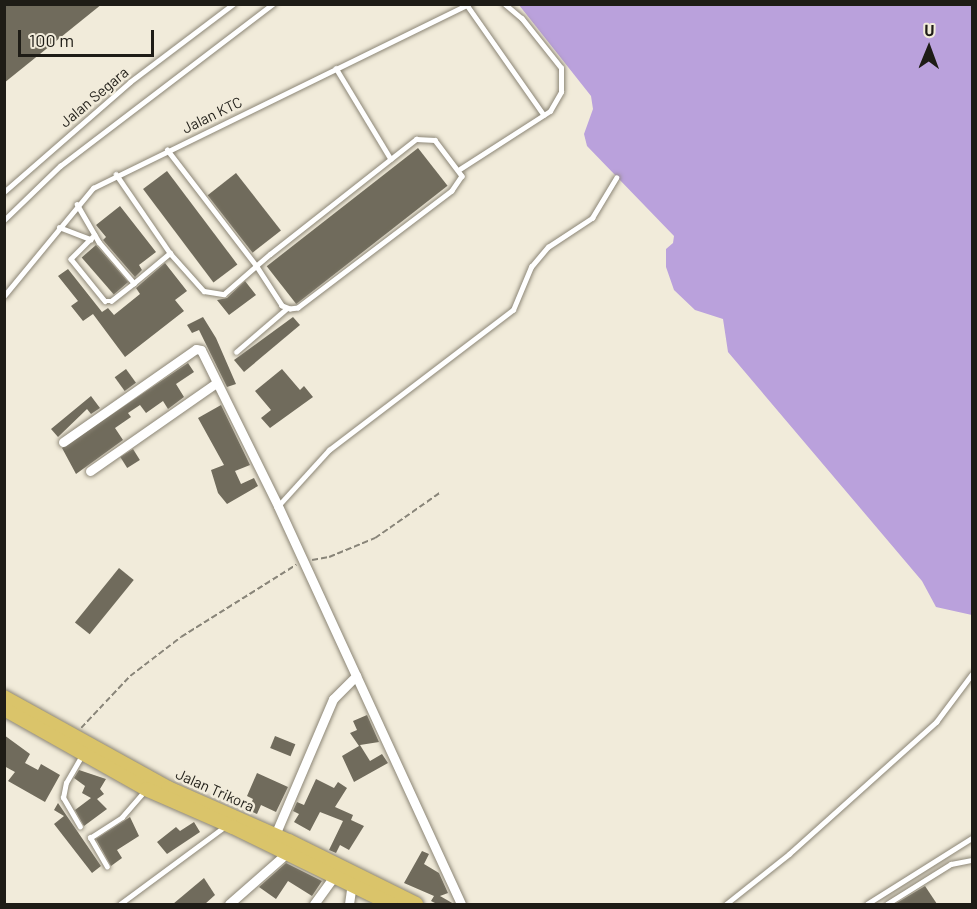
<!DOCTYPE html>
<style>
body{margin:0}
#map{position:relative;width:977px;height:909px;overflow:hidden;background:#f1ebda;font-family:Barlow,sans-serif}
div>[style]{position:absolute}
[style*='--x']{left:calc(var(--x)*1px);top:calc(var(--y)*1px);width:calc(var(--w)*1px);rotate:calc(var(--a)*1deg)}
.water>*{inset:0;background:#baa1dc}
.building>*{inset:0;background:#706b5c;transform-origin:0 0}
.path>*{height:1.5px;margin-top:-0.75px;transform-origin:0;background:repeating-linear-gradient(90deg,#898579 0 6px,transparent 0 9px)}
.roads{filter:drop-shadow(0 0 2px #8c8676) drop-shadow(0 0 2px #8c8676)}
.service>*{height:4.5px;margin:-2.25px;padding:0 2.25px;transform-origin:2.25px;border-radius:2.25px;background:#fff}
.minor>*{height:9px;margin:-4.5px;padding:0 4.5px;transform-origin:4.5px;border-radius:4.5px;background:#fff}
.primary>*{height:14px;margin:-7px;padding:0 7px;transform-origin:7px;border-radius:7px;background:#dac46a}
span{translate:-50% -50%;white-space:nowrap;text-align:center;line-height:1.15;-webkit-text-stroke:5px #f1ebda;paint-order:stroke}
.street-label{font-size:15px;color:#1e1c16}
.frame{position:absolute;inset:0;border:6px solid #1e1c16;pointer-events:none}
.north{position:absolute;left:899px;top:18px;width:60px;height:60px;-webkit-text-stroke:4px #f1ebda;paint-order:stroke;rotate:1deg;font-size:16px;font-weight:700;line-height:24px;text-align:center;color:#1e1c16}
.north::after{content:'';display:block;margin:auto;width:21px;height:27px;background:#1e1c16;clip-path:polygon(50% 0,100% 100%,50% 72%,0 100%)}
.scale{position:absolute;left:18px;top:30px;width:136px;height:27px;box-sizing:border-box;border:3px solid #1e1c16;border-top:0;padding-left:8px;font-size:18px;line-height:21px;white-space:nowrap;color:#1e1c16;-webkit-text-stroke:4px #f1ebda;paint-order:stroke}
</style>
<div id="map">
<div class="water">
<i style="clip-path:polygon(519px 5px,972px 5px,972px 615px,936px 607px,922px 581px,728px 352px,723px 319px,695px 310px,674px 290px,666px 267px,666px 249px,673px 243px,674px 236px,587px 146px,584px 134px,593px 109px,591px 96px)"></i>
</div>
<div class="building">
<i style="clip-path:polygon(4px 4px,102px 4px,4px 83px)"></i>
<i style="left:418px;top:148px;width:48px;height:192px;rotate:52deg"></i>
<i style="left:167px;top:171px;width:117px;height:30px;rotate:53deg"></i>
<i style="left:236px;top:173px;width:73px;height:36px;rotate:52deg"></i>
<i style="clip-path:polygon(120px 206px,156px 252px,139px 265px,142px 270px,135px 277px,103px 240px,106px 237px,96px 225px)"></i>
<i style="left:96px;top:245px;width:49px;height:19px;rotate:49deg"></i>
<i style="clip-path:polygon(165px 263px,187px 291px,175px 300px,184px 311px,125px 357px,93px 314px,83px 321px,71px 306px,78px 301px,58px 276px,68px 269px,102px 312px,108px 308px,114px 315px,140px 294px,136px 288px)"></i>
<i style="clip-path:polygon(245px 281px,256px 295px,229px 315px,217px 300px,227px 298px)"></i>
<i style="clip-path:polygon(203px 317px,216px 338px,236px 384px,227px 387px,199px 330px,192px 333px,187px 325px)"></i>
<i style="clip-path:polygon(293px 317px,300px 325px,244px 372px,234px 360px)"></i>
<i style="clip-path:polygon(188px 363px,194px 372px,176px 384px,184px 397px,168px 409px,163px 401px,146px 413px,140px 405px,128px 413px,131px 417px,115px 428px,123px 440px,76px 474px,62px 448px)"></i>
<i style="left:126px;top:369px;width:17px;height:14px;rotate:54deg"></i>
<i style="clip-path:polygon(282px 369px,300px 390px,304px 386px,313px 397px,270px 428px,261px 418px,271px 410px,255px 391px)"></i>
<i style="clip-path:polygon(91px 396px,100px 408px,91px 414px,87px 409px,58px 437px,51px 429px)"></i>
<i style="clip-path:polygon(221px 405px,250px 465px,235px 471px,241px 484px,254px 478px,258px 486px,227px 504px,218px 493px,211px 470px,224px 465px,198px 418px)"></i>
<i style="left:133px;top:449px;width:13px;height:15px;rotate:58deg"></i>
<i style="left:119px;top:568px;width:19px;height:70px;rotate:39deg"></i>
<i style="clip-path:polygon(367px 715px,379px 742px,360px 745px,370px 761px,382px 754px,388px 763px,354px 782px,342px 756px,359px 746px,350px 733px,357px 730px,353px 721px)"></i>
<i style="clip-path:polygon(4px 735px,30px 754px,25px 763px,38px 770px,41px 764px,60px 775px,45px 802px,8px 781px,15px 772px,4px 766px)"></i>
<i style="left:275px;top:736px;width:22px;height:13px;rotate:22deg"></i>
<i style="clip-path:polygon(79px 770px,106px 779px,100px 789px,104px 794px,97px 799px,107px 809px,84px 826px,75px 810px,91px 798px,82px 793px,85px 786px,74px 778px)"></i>
<i style="clip-path:polygon(257px 773px,288px 787px,276px 812px,261px 805px,257px 814px,248px 810px,253px 799px,247px 796px)"></i>
<i style="clip-path:polygon(316px 779px,334px 788px,338px 782px,347px 788px,335px 807px,353px 815px,351px 820px,364px 826px,349px 850px,340px 845px,336px 853px,329px 850px,343px 821px,320px 812px,310px 831px,294px 822px,299px 814px,293px 811px,297px 802px,304px 805px)"></i>
<i style="clip-path:polygon(58px 803px,101px 866px,92px 873px,54px 824px,64px 816px,54px 810px)"></i>
<i style="clip-path:polygon(130px 817px,139px 836px,117px 850px,122px 858px,111px 866px,96px 839px)"></i>
<i style="clip-path:polygon(194px 822px,200px 832px,167px 854px,157px 842px,176px 827px,180px 831px)"></i>
<i style="clip-path:polygon(422px 851px,429px 854px,424px 864px,439px 873px,448px 893px,440px 896px,454px 904px,437px 904px,431px 901px,434px 896px,404px 883px)"></i>
<i style="clip-path:polygon(286px 863px,322px 881px,312px 896px,288px 881px,276px 899px,259px 887px)"></i>
<i style="clip-path:polygon(204px 878px,215px 895px,205px 904px,173px 904px)"></i>
<i style="clip-path:polygon(925px 886px,937px 904px,895px 904px)"></i>
</div>
<div class="path">
<i style="--x:312;--y:560;--w:17;--a:-10"></i>
<i style="--x:329;--y:557;--w:50;--a:-22.4"></i>
<i style="--x:375;--y:538;--w:80;--a:-34.9"></i>
<i style="--x:81;--y:728;--w:71;--a:-46.7"></i>
<i style="--x:130;--y:676;--w:64;--a:-37.4"></i>
<i style="--x:181;--y:637;--w:136;--a:-32.1"></i>
</div>
<div class="roads">
<div class="service">
<i style="--x:467;--y:5;--w:134;--a:55"></i>
<i style="--x:336;--y:68;--w:106;--a:58.9"></i>
<i style="--x:460;--y:169;--w:107;--a:-32.8"></i>
<i style="--x:550;--y:111;--w:22;--a:-60"></i>
<i style="--x:561;--y:92;--w:24;--a:-90"></i>
<i style="--x:561;--y:68;--w:63;--a:-128.5"></i>
<i style="--x:522;--y:19;--w:23;--a:-140"></i>
<i style="--x:116;--y:174;--w:96;--a:55.6"></i>
<i style="--x:4;--y:192;--w:167;--a:-41.1"></i>
<i style="--x:130;--y:82;--w:129;--a:-37.1"></i>
<i style="--x:77;--y:204;--w:44;--a:59.9"></i>
<i style="--x:99;--y:242;--w:54;--a:49.5"></i>
<i style="--x:134;--y:283;--w:47;--a:-39.8"></i>
<i style="--x:170;--y:253;--w:51;--a:48.2"></i>
<i style="--x:204;--y:291;--w:20;--a:9"></i>
<i style="--x:224;--y:294;--w:43;--a:-41.2"></i>
<i style="--x:256;--y:266;--w:18;--a:-41"></i>
<i style="--x:270;--y:254;--w:186;--a:-38.2"></i>
<i style="--x:416;--y:139;--w:19;--a:3"></i>
<i style="--x:435;--y:140;--w:45;--a:53.1"></i>
<i style="--x:462;--y:176;--w:18;--a:124"></i>
<i style="--x:452;--y:191;--w:193;--a:142.8"></i>
<i style="--x:298;--y:308;--w:8;--a:173"></i>
<i style="--x:290;--y:309;--w:9;--a:-159"></i>
<i style="--x:282;--y:306;--w:48;--a:-123"></i>
<i style="--x:256;--y:266;--w:146;--a:-127.5"></i>
<i style="--x:4;--y:220;--w:78;--a:-44"></i>
<i style="--x:60;--y:166;--w:268;--a:-37.3"></i>
<i style="--x:59;--y:227;--w:34;--a:21"></i>
<i style="--x:95;--y:235;--w:34;--a:135"></i>
<i style="--x:71;--y:259;--w:54;--a:51"></i>
<i style="--x:105;--y:301;--w:6;--a:0"></i>
<i style="--x:111;--y:301;--w:29;--a:-38"></i>
<i style="--x:4;--y:296;--w:140;--a:-50.5"></i>
<i style="--x:93;--y:188;--w:419;--a:-26.1"></i>
<i style="--x:236;--y:352;--w:66;--a:-40.7"></i>
<i style="--x:278;--y:506;--w:76;--a:-47.7"></i>
<i style="--x:329;--y:450;--w:231;--a:-37.3"></i>
<i style="--x:513;--y:310;--w:47;--a:-67.3"></i>
<i style="--x:531;--y:267;--w:26;--a:-50"></i>
<i style="--x:548;--y:247;--w:53;--a:-33.4"></i>
<i style="--x:592;--y:218;--w:47;--a:-59"></i>
<i style="--x:80;--y:827;--w:34;--a:-120"></i>
<i style="--x:63;--y:798;--w:15;--a:-79"></i>
<i style="--x:66;--y:783;--w:32;--a:-60"></i>
<i style="--x:107;--y:867;--w:34;--a:-120"></i>
<i style="--x:90;--y:838;--w:38;--a:-33"></i>
<i style="--x:122;--y:817;--w:35;--a:-49"></i>
<i style="--x:120;--y:904;--w:129;--a:-36.5"></i>
<i style="--x:726;--y:904;--w:80;--a:-38.4"></i>
<i style="--x:789;--y:854;--w:198;--a:-41.9"></i>
<i style="--x:936;--y:722;--w:60;--a:-53.1"></i>
<i style="--x:867;--y:904;--w:124;--a:-32.2"></i>
<i style="--x:887;--y:904;--w:75;--a:-32"></i>
<i style="--x:951;--y:864;--w:21;--a:-11"></i>
</div>
<div class="minor">
<i style="--x:63;--y:442;--w:162;--a:-35"></i>
<i style="--x:196;--y:349;--w:5;--a:11"></i>
<i style="--x:201;--y:350;--w:174;--a:63.7"></i>
<i style="--x:278;--y:506;--w:438;--a:65.3"></i>
<i style="--x:90;--y:471;--w:154;--a:-34.9"></i>
<i style="--x:275;--y:835;--w:148;--a:-66.9"></i>
<i style="--x:333;--y:699;--w:33;--a:-45"></i>
<i style="--x:229;--y:904;--w:77;--a:-41.3"></i>
<i style="--x:314;--y:904;--w:39;--a:-54"></i>
<i style="--x:349;--y:904;--w:22;--a:-82"></i>
</div>
<div class="primary">
<i style="--x:4;--y:697;--w:188;--a:29"></i>
<i style="--x:168;--y:788;--w:132;--a:23.7"></i>
<i style="--x:289;--y:841;--w:142;--a:26.4"></i>
<i style="--x:4;--y:709;--w:163;--a:29.4"></i>
<i style="--x:146;--y:789;--w:95;--a:23.6"></i>
<i style="--x:233;--y:827;--w:176;--a:26"></i>
</div>
</div>
<div class="street-label">
<span style="left:94px;top:97px;rotate:-40deg">Jalan Segara</span>
<span style="left:212px;top:115px;rotate:-26deg">Jalan KTC</span>
<span style="left:215px;top:790px;rotate:24deg">Jalan Trikora</span>
</div>
<div class="frame"></div>
<div class="north">U</div>
<div class="scale">100 m</div>
</div>
